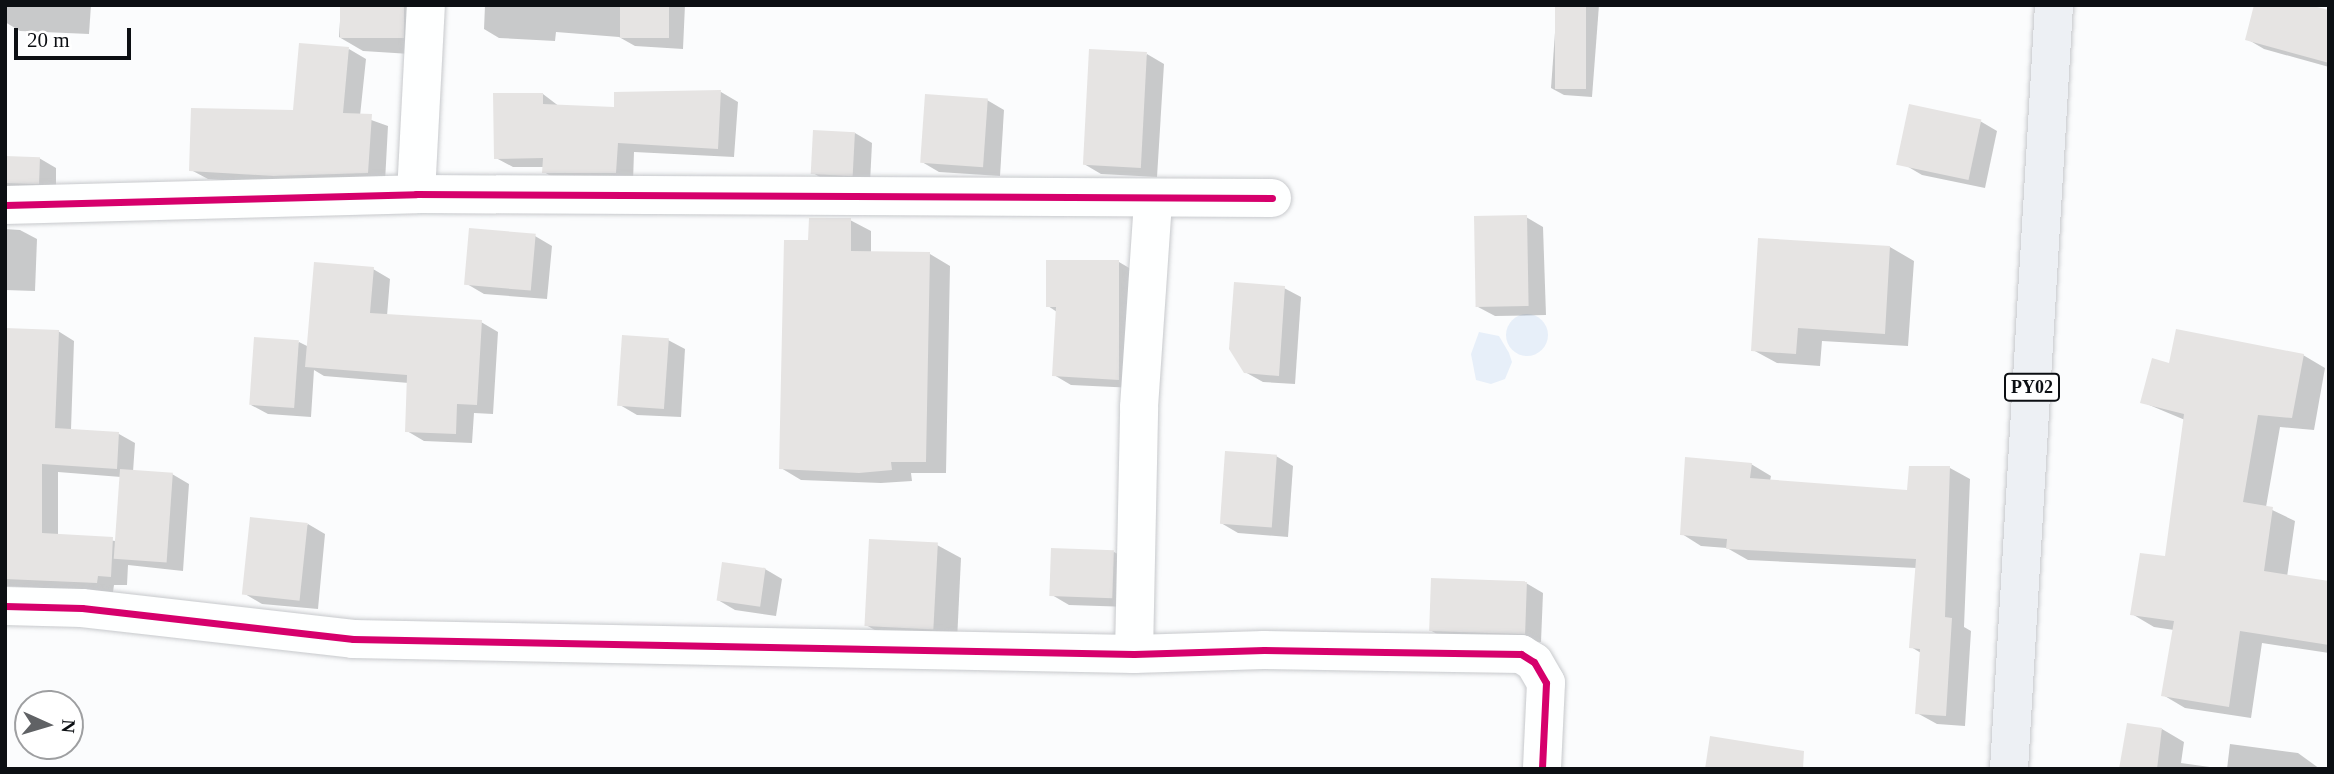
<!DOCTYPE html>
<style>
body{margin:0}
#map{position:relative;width:2334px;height:774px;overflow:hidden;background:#fbfcfd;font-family:"Times New Roman",serif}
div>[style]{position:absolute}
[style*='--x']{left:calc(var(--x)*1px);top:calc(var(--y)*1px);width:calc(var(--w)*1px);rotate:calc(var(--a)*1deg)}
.green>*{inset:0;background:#e7eff9}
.round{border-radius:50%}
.shadow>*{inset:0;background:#0003}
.building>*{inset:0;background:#e6e4e3;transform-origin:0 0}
.roads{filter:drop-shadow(0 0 2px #c7c9cc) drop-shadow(0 0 2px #c7c9cc)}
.street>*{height:38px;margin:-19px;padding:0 19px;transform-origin:19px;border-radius:19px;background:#feffff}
.primary>*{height:38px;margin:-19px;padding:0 19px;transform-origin:19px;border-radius:19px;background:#edf0f4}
.cycleway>*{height:7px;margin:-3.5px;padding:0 3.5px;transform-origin:3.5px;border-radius:3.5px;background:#d6006c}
span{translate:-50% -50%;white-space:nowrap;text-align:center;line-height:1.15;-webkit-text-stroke:5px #fff;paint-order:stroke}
.shield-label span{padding:2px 5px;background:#fff;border:2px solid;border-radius:5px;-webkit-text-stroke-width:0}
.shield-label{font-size:18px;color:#0c0f13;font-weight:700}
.frame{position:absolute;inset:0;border:7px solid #0c0f13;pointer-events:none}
.north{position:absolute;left:14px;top:690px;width:70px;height:70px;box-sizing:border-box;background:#fff;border:2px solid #9e9fa1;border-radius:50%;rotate:94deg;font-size:19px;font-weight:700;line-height:28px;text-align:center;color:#0c0f13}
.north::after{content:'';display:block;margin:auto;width:24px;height:32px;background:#606265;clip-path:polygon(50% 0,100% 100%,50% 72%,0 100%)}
.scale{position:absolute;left:14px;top:28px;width:117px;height:32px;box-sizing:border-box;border:4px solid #0c0f13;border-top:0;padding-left:9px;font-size:21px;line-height:24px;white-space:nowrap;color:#0c0f13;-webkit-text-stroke:5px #fff;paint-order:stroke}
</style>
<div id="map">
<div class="green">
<i class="round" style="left:1506px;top:314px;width:42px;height:42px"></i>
<i style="clip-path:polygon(1479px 332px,1499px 336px,1509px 353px,1512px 362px,1505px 379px,1491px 384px,1476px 380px,1471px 354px)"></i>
</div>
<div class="shadow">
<i style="clip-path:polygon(5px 5px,91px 5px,89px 34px,20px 31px,5px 22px)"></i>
<i style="clip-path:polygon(341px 5px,436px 5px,426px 55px,363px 51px,339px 37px)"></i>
<i style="clip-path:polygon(485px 5px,685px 5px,683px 49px,635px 46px,619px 37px,556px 32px,555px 41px,499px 38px,484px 29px)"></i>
<i style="clip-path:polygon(1557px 5px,1599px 5px,1592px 97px,1564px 95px,1551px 88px)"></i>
<i style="clip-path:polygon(2329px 12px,2329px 67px,2264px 49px,2247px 39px)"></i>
<i style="clip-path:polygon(349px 49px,366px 59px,360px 116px,388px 126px,385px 182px,291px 185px,208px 179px,191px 170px,294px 112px)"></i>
<i style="clip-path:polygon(1147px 54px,1164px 64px,1157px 177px,1101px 174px,1084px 164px)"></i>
<i style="clip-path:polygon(721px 92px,738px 102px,734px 157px,634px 152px,633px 182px,561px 182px,544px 172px,544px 167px,513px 167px,496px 158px,543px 94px,560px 107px,615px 109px,616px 93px)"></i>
<i style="clip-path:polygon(987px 100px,1004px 110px,1000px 176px,939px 172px,922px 162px)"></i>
<i style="clip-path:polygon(1980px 121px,1997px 131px,1985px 188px,1922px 175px,1905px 165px)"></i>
<i style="clip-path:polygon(855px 133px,872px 143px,870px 183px,830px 183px,813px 173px)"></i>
<i style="clip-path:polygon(5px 158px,39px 158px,56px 168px,56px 191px,5px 186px)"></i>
<i style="clip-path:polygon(1526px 217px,1543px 227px,1546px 315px,1495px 316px,1478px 307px)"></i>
<i style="clip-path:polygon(850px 220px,871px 231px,871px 253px,930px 254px,950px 266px,946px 473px,911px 473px,912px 481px,881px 483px,801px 480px,781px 468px)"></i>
<i style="clip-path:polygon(5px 229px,20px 230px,37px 239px,35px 291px,5px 290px)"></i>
<i style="clip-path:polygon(535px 236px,552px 246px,547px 299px,484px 294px,467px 284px)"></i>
<i style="clip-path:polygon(1890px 247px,1914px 261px,1908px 346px,1822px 341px,1820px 366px,1777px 363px,1753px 350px)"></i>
<i style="clip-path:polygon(1119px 262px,1136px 272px,1135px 388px,1071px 385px,1054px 375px,1057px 312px,1048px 306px)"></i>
<i style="clip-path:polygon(373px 269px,390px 279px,387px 316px,481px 322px,498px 332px,493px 414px,474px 413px,472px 443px,424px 441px,407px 431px,409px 383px,324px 376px,314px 370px,311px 417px,268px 414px,251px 405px,299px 342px,309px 347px)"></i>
<i style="clip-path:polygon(1284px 288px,1301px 297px,1295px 384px,1263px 382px,1245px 372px)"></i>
<i style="clip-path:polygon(evenodd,5px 330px,58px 331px,74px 341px,71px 430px,119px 434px,135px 443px,133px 472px,172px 474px,189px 484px,183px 571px,128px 565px,127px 585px,114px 585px,113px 592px,5px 586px,5px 330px,58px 472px,121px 477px,116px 541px,58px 535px,58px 472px)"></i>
<i style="clip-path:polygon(668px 340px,685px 349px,681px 417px,637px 415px,620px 405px)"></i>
<i style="clip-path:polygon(2303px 355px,2325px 368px,2314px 430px,2280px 427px,2266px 507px,2295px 521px,2287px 577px,2329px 583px,2329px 653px,2262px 643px,2251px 718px,2185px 708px,2163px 695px,2174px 630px,2154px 627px,2132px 614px,2167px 558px,2185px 420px,2142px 402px,2171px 365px)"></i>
<i style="clip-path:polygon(1276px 456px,1293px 466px,1288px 537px,1238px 533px,1221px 523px)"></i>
<i style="clip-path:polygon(1751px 464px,1771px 476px,1770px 481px,1909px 491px,1950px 468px,1970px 479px,1964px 627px,1971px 631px,1965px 726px,1937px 724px,1917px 713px,1921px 653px,1911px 647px,1917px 568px,1748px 560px,1727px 548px,1701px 546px,1682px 534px)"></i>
<i style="clip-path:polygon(308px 524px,325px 534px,318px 609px,262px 604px,245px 594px)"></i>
<i style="clip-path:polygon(937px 545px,961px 558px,957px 641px,889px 638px,866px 625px)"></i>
<i style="clip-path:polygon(1114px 552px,1131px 561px,1130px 607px,1069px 605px,1052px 595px)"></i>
<i style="clip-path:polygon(765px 569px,782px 579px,776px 616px,735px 610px,718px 600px)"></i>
<i style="clip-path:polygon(1526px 583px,1543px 593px,1541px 642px,1447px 640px,1430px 630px)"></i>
<i style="clip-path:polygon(2162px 729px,2184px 742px,2181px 763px,2224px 769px,2122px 769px)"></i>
<i style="clip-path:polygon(2230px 744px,2298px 753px,2320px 769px,2227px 769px)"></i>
</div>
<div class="building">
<i style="left:340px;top:5px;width:64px;height:33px"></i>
<i style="left:620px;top:5px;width:49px;height:33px"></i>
<i style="left:1555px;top:5px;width:31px;height:84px"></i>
<i style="clip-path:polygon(2254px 5px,2309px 5px,2329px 10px,2329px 63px,2245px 40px)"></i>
<i style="clip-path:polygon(299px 43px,349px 47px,343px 113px,372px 114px,368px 173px,273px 176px,189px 171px,191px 108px,293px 110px)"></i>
<i style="left:1089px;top:49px;width:58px;height:116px;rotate:3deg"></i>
<i style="clip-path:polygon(721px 90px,718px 149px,618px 143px,616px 173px,542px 173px,543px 158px,494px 159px,493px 93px,543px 93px,543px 104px,614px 107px,614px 92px)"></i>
<i style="left:925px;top:94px;width:63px;height:69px;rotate:4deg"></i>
<i style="left:1909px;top:104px;width:74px;height:62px;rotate:12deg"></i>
<i style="left:813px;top:130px;width:42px;height:44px;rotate:3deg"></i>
<i style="left:5px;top:156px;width:35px;height:27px;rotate:2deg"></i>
<i style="left:1527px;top:215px;width:91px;height:53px;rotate:89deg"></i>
<i style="clip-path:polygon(809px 218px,851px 218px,851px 251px,930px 252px,926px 462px,891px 462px,892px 470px,859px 473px,779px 469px,784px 240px,808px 240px)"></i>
<i style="left:469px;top:228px;width:67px;height:57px;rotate:5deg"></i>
<i style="clip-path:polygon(1758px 238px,1890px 246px,1885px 334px,1798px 328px,1796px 354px,1751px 351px)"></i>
<i style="clip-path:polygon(1046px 260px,1119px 260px,1119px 380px,1052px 376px,1056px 307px,1046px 307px)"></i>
<i style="clip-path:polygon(314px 262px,374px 267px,370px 313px,482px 320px,477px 405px,457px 404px,456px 434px,405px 432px,407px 375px,305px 367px)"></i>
<i style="clip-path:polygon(1234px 282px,1285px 286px,1279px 376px,1244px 373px,1229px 349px)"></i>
<i style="clip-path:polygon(5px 328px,59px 330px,55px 428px,119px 432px,117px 469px,42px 464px,42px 533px,113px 537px,111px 577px,98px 576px,97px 583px,5px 579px)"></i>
<i style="clip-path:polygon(2176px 329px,2304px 354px,2292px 418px,2258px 415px,2243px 502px,2273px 507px,2264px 571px,2329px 581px,2329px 645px,2240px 631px,2229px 707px,2161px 696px,2174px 621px,2130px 615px,2140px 553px,2165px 556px,2184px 414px,2140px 403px,2152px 358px,2169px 363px)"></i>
<i style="left:622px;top:335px;width:47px;height:71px;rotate:4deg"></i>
<i style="left:254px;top:337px;width:45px;height:68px;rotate:4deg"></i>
<i style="left:1225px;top:451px;width:52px;height:73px;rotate:4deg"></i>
<i style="clip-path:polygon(1685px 457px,1752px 463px,1750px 478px,1907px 490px,1909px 466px,1950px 466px,1945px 617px,1952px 618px,1946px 716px,1915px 714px,1920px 649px,1909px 648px,1916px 559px,1726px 549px,1727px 539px,1680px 535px)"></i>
<i style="left:120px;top:469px;width:53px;height:90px;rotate:4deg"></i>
<i style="left:250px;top:517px;width:58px;height:78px;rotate:6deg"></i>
<i style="left:869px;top:539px;width:69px;height:87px;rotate:3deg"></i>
<i style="left:1051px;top:548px;width:63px;height:48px;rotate:2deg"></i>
<i style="left:722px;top:562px;width:44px;height:39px;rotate:8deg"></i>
<i style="left:1431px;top:578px;width:96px;height:53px;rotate:2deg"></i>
<i style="clip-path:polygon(2127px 723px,2162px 728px,2157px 769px,2119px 769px)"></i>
<i style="clip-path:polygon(1710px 736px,1804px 751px,1803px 769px,1705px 769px)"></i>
</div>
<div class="roads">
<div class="street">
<i style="--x:416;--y:194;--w:189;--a:-87"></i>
<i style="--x:5;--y:205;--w:411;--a:-1.5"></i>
<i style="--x:416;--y:194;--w:856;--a:0.27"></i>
<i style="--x:5;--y:606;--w:77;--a:1.5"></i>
<i style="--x:82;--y:608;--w:273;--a:6.5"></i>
<i style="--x:353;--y:639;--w:781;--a:1.1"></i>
<i style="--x:1134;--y:654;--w:130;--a:-1.8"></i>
<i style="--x:1264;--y:650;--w:257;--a:0.9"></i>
<i style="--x:1521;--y:654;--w:15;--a:32"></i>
<i style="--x:1534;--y:662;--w:24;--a:60"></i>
<i style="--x:1546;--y:683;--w:86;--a:92.7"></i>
<i style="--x:1134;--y:654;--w:247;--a:-88.8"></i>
<i style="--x:1139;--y:407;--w:208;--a:-86.1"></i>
</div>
<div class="primary">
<i style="--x:2009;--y:769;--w:765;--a:-86.63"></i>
</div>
</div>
<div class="cycleway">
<i style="--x:5;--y:205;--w:411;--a:-1.5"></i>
<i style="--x:416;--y:194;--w:856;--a:0.27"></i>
<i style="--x:5;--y:606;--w:77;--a:1.5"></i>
<i style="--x:82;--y:608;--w:273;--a:6.5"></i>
<i style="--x:353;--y:639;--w:781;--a:1.1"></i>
<i style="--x:1134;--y:654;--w:130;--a:-1.8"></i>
<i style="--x:1264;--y:650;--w:257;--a:0.9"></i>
<i style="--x:1521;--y:654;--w:15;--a:32"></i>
<i style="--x:1534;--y:662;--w:24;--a:60"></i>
<i style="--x:1546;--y:683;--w:86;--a:92.7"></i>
</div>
<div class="shield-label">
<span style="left:2032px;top:387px">PY02</span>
</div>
<div class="frame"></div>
<div class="north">N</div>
<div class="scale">20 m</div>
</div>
